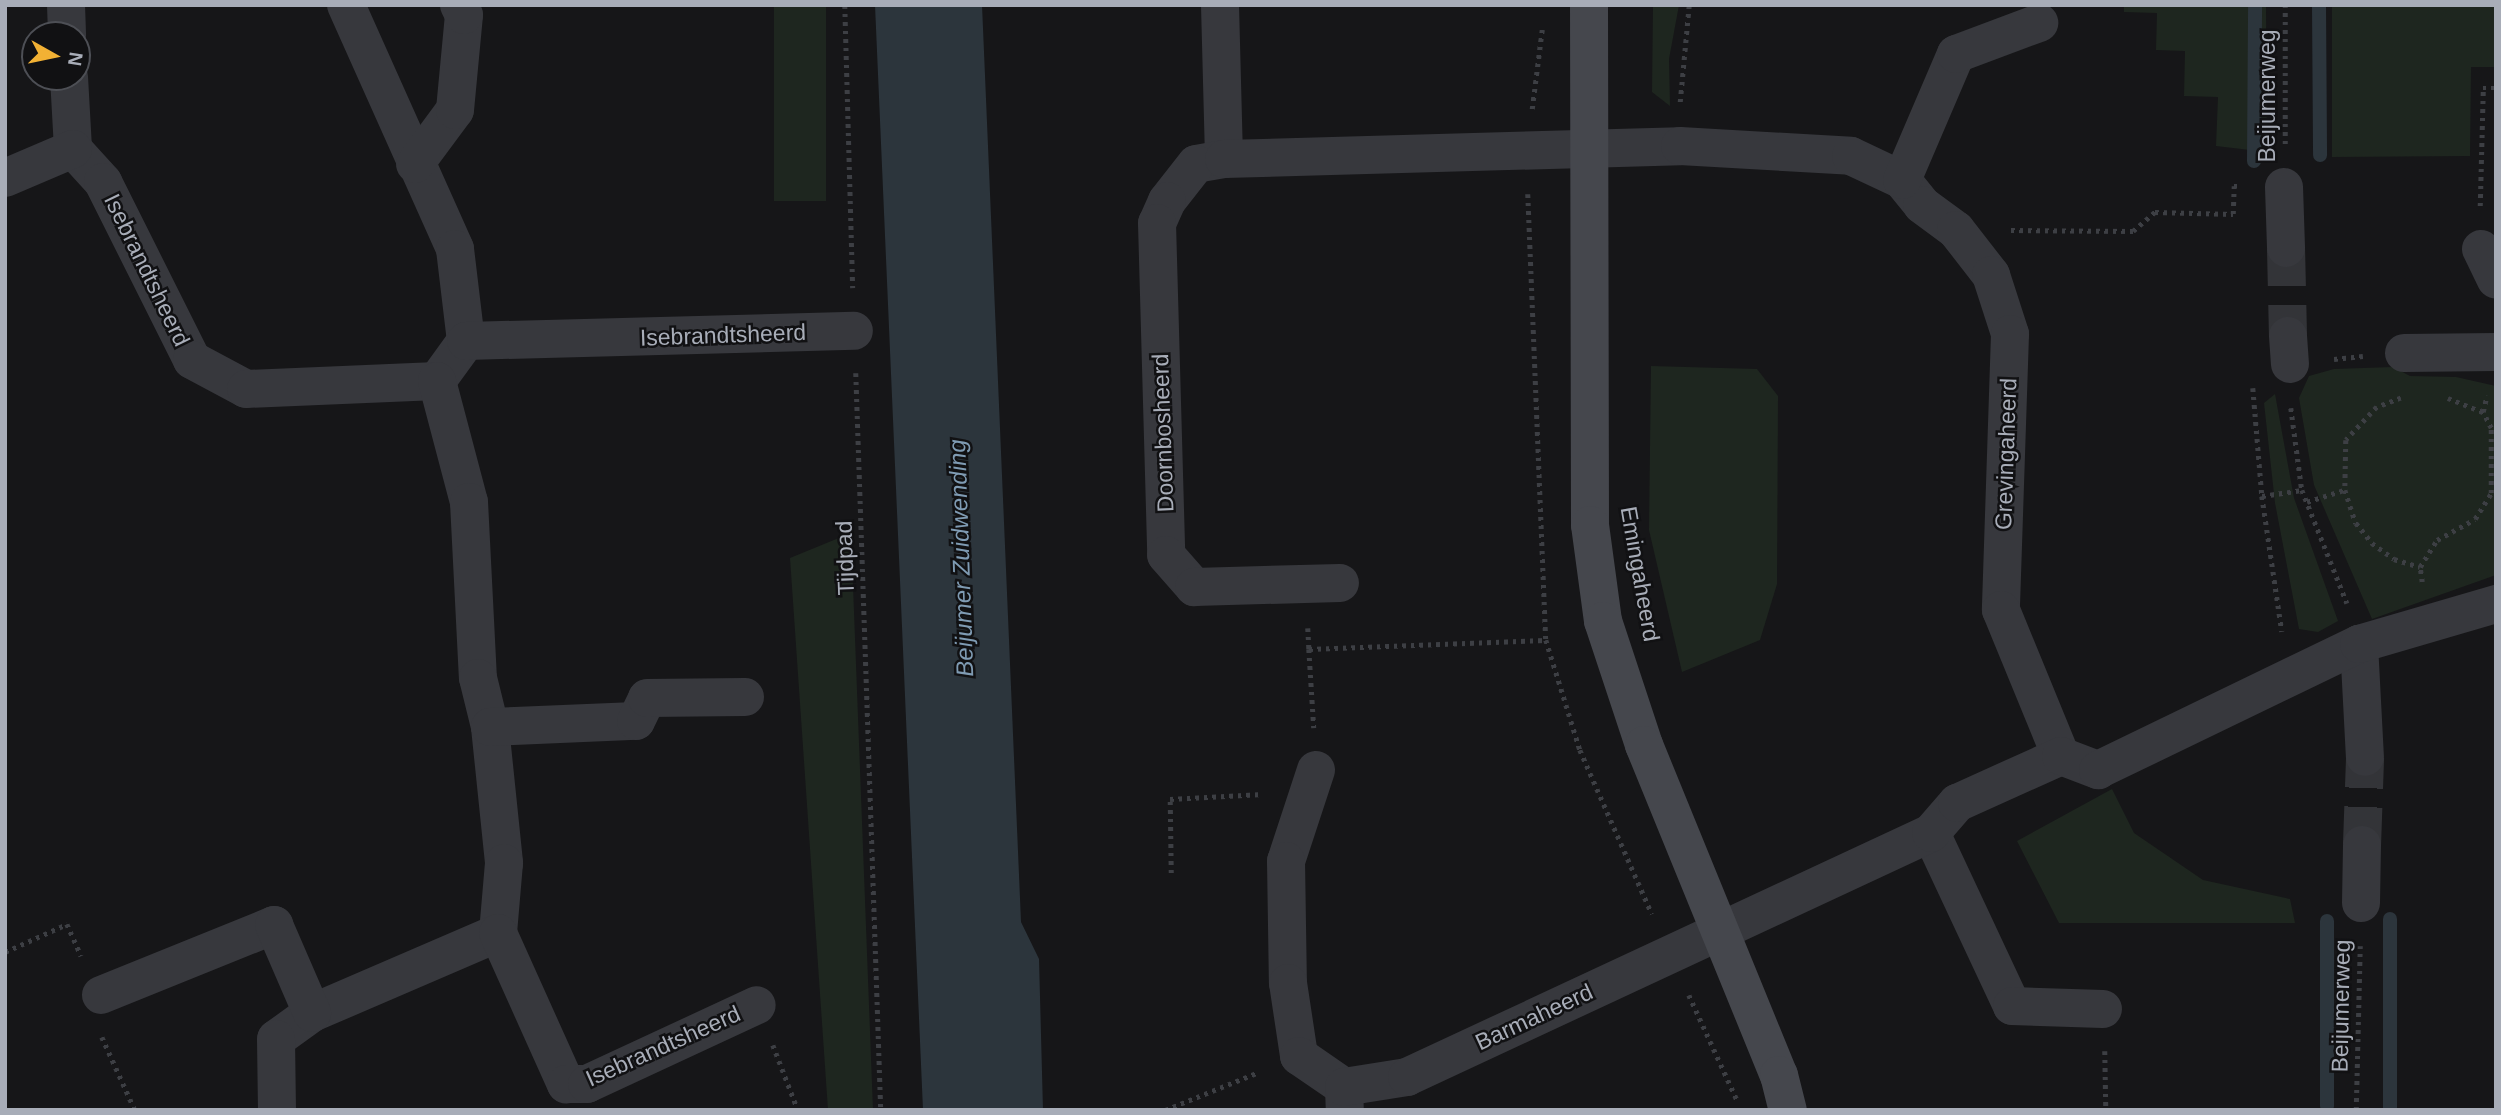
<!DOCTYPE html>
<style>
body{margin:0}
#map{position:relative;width:2501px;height:1115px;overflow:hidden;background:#161618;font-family:Helvetica,sans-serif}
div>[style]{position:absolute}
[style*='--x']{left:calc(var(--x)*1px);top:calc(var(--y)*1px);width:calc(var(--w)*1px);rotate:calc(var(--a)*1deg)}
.green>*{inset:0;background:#1e261f;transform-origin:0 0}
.water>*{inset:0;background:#2c353c}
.stream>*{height:14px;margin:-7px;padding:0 7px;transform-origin:7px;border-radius:7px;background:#2c353c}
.street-tunnel>*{height:38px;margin-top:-19px;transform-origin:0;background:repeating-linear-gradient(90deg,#333438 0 38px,transparent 0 57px)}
.path>*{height:4.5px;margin-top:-2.25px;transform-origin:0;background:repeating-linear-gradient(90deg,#3d3f44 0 3.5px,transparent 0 8.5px)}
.street>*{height:38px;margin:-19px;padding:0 19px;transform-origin:19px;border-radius:19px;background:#37383d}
.secondary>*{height:38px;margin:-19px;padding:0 19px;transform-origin:19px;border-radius:19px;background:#45474d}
span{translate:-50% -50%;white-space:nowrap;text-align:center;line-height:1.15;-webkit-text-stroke:5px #111113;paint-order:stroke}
.street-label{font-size:23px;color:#a8adb8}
.water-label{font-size:24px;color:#7f9bb3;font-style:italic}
.frame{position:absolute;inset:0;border:7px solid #a8adb8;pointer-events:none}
.north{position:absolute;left:21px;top:21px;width:70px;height:70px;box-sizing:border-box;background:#111113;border:2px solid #4d4f55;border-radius:50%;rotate:99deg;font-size:19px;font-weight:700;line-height:28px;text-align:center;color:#a8adb8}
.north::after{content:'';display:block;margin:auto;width:24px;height:32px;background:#f2b134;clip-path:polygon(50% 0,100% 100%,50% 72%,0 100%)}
</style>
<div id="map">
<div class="green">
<i style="left:774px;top:5px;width:52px;height:196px"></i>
<i style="clip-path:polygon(1653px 5px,1679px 5px,1669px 59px,1670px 106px,1652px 92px)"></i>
<i style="clip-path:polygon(2124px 5px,2266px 5px,2267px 152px,2216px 146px,2218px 97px,2184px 96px,2185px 51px,2156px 50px,2157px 13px,2124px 12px)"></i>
<i style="clip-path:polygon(2332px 5px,2496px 5px,2496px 67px,2471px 67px,2470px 156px,2332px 157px)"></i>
<i style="clip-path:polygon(1651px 366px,1757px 369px,1778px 396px,1777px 584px,1760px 640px,1682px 672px,1649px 530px)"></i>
<i style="clip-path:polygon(2393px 367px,2410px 376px,2456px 377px,2496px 386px,2496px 575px,2372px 619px,2314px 485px,2299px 398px,2309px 376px,2334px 369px)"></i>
<i style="clip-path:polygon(2275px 394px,2294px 498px,2338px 621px,2318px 632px,2299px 629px,2275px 503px,2264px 403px)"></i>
<i style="clip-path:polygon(851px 533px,873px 1110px,828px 1110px,790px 558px)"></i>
<i style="clip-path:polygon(2112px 789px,2134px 833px,2203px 880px,2290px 899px,2295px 923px,2059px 923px,2017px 841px)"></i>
</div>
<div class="water">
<i style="clip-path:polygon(875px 5px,982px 5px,1021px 922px,1039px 959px,1043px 1110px,923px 1110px)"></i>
</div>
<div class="stream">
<i style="--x:2319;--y:5;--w:150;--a:89.6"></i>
<i style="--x:2254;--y:161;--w:156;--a:-89.6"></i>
<i style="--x:2390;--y:919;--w:191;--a:90"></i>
<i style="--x:2327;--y:921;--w:185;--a:90"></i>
</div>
<div class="street-tunnel">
<i style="--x:2286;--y:248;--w:88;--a:88.7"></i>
<i style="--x:2362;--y:845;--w:88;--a:-88"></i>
</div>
<div class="path">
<i style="--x:845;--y:5;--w:283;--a:88.4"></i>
<i style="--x:1680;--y:102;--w:97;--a:-84.7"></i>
<i style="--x:1532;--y:109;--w:80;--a:-82.8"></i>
<i style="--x:2285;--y:144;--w:139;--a:-90"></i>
<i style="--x:1528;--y:194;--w:446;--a:87.7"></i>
<i style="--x:1546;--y:640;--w:115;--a:72.8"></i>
<i style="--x:1580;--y:750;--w:179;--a:66.3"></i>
<i style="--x:2480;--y:206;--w:118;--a:-88.5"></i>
<i style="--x:2483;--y:88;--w:13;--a:0"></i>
<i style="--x:2011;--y:230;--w:122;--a:0.5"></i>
<i style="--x:2133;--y:231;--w:29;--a:-41"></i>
<i style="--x:2155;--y:212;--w:78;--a:1.5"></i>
<i style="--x:2233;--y:214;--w:28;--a:-88"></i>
<i style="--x:2234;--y:186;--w:7;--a:0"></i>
<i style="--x:2334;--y:359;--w:29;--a:-6"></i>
<i style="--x:856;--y:373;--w:737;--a:88.06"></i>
<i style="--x:2253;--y:388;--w:108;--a:85.2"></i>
<i style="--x:2262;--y:496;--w:137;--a:81.6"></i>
<i style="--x:2401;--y:398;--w:26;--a:159"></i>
<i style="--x:2377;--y:407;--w:45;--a:133.2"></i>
<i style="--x:2346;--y:440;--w:50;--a:91.1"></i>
<i style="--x:2345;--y:490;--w:35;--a:72"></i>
<i style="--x:2356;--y:523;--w:26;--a:51"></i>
<i style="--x:2372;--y:543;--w:27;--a:36"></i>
<i style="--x:2394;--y:559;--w:27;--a:17"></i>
<i style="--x:2448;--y:398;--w:38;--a:22"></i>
<i style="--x:2291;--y:408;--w:83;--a:82.4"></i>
<i style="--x:2302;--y:490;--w:122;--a:68.3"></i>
<i style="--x:2262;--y:496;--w:40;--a:-8.5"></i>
<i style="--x:2307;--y:502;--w:40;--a:-18"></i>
<i style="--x:2422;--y:582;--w:15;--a:-98"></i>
<i style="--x:2420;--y:567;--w:32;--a:-58"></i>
<i style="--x:2437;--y:540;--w:43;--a:-28.9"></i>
<i style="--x:2475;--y:519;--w:31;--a:-58"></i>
<i style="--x:2491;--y:493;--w:65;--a:-90"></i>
<i style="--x:2491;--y:428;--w:18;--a:-117"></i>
<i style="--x:2483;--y:412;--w:17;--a:-77"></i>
<i style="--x:1308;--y:628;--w:21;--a:87"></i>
<i style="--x:1309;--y:649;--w:237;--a:-2.2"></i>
<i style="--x:1309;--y:649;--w:79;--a:86.4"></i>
<i style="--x:1171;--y:873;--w:74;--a:-90.8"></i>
<i style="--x:1170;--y:799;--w:93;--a:-3.1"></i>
<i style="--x:5;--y:952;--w:68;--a:-24.3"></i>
<i style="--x:67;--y:924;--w:35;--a:66"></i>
<i style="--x:1689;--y:995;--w:118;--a:65.4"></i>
<i style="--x:102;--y:1037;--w:80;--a:65.7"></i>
<i style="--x:773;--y:1045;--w:70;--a:69"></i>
<i style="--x:2105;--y:1051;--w:59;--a:89"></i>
<i style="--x:1165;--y:1110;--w:101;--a:-22"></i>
<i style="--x:2356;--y:1110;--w:164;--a:-88.6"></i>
</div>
<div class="street">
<i style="--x:66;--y:5;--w:30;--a:88"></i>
<i style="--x:346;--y:5;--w:267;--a:65.9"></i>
<i style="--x:455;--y:249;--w:93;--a:83.2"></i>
<i style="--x:466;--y:341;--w:49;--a:125.9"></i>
<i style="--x:1220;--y:5;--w:154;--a:88.5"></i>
<i style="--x:1224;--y:159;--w:28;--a:170"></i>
<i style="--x:1196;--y:164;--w:47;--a:128.1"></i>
<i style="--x:1167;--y:201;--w:24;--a:114"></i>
<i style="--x:1157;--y:223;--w:332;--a:88.4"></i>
<i style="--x:1166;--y:555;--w:43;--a:48.8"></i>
<i style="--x:1194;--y:587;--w:146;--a:-1.6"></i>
<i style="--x:69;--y:77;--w:72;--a:86.8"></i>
<i style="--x:73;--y:149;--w:45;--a:47.7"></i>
<i style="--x:103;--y:182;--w:199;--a:63.4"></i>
<i style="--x:192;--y:360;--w:61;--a:28.2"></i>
<i style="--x:246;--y:389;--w:191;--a:-2.4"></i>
<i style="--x:437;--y:381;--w:125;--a:75.2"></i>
<i style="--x:469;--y:502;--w:176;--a:87.1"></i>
<i style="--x:478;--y:678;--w:50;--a:76.2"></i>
<i style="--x:490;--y:727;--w:137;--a:84.1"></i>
<i style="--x:504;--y:863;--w:70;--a:94.9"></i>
<i style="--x:498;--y:933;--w:202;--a:156.7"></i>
<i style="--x:312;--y:1013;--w:44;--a:144.2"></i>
<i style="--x:276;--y:1039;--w:71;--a:89.2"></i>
<i style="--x:1224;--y:159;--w:456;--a:-1.6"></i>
<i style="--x:1680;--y:146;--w:171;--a:3.3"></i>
<i style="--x:1851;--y:156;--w:56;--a:25.2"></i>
<i style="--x:1902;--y:180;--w:32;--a:51"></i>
<i style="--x:1922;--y:205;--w:42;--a:36.3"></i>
<i style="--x:1956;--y:230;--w:57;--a:52.1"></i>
<i style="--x:1991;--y:275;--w:62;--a:72.1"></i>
<i style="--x:2010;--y:334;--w:276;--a:91.9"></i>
<i style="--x:2001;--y:610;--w:158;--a:67.7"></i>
<i style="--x:415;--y:164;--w:67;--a:-53.5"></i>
<i style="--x:455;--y:110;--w:95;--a:-84.6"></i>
<i style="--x:464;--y:15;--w:11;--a:-117"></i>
<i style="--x:5;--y:178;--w:74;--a:-23.1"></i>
<i style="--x:1902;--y:180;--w:137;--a:-66.8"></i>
<i style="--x:1956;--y:54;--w:89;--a:-20.5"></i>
<i style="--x:2284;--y:187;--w:61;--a:88.1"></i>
<i style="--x:2481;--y:249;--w:34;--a:64"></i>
<i style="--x:2288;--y:336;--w:28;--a:86"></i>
<i style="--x:466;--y:341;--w:388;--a:-1.5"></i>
<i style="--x:2404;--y:353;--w:92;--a:-0.6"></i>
<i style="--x:2359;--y:644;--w:113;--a:87"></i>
<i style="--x:490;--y:727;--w:146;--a:-2.4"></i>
<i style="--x:636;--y:721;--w:25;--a:-64"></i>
<i style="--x:647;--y:698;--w:98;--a:-0.6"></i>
<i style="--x:1316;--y:770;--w:96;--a:108.2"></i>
<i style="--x:1286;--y:861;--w:122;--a:89.1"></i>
<i style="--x:1288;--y:983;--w:74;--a:81.4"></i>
<i style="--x:1299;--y:1056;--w:55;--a:34.6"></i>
<i style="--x:1344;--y:1087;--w:23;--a:88"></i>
<i style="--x:1931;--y:833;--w:191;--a:64.9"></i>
<i style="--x:2012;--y:1006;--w:91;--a:1.9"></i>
<i style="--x:2361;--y:903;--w:58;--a:-89"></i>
<i style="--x:498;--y:933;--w:166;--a:65.8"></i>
<i style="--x:566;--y:1084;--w:21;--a:0"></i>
<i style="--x:587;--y:1084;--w:187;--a:-24.9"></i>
<i style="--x:101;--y:995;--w:187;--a:-22"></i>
<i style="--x:274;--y:925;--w:96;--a:66.6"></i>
<i style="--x:1344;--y:1087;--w:64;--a:-9"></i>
<i style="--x:1407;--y:1077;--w:578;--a:-24.97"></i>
<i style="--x:1931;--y:833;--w:40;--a:-49"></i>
<i style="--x:1957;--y:803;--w:114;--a:-24.3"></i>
<i style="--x:2061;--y:756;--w:40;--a:21"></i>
<i style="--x:2098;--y:770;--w:290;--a:-25.8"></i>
<i style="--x:2359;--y:644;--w:143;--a:-16.3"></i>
</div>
<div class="secondary">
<i style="--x:1589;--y:5;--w:520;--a:89.89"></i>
<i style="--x:1590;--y:525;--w:97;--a:82.3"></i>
<i style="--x:1603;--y:621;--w:131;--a:71.7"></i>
<i style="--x:1644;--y:745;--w:357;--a:67.8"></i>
<i style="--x:1779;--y:1075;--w:36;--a:76"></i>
</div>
<div class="street-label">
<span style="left:2267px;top:96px;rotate:-90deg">Beijumerweg</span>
<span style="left:147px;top:270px;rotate:64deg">Isebrandtsheerd</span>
<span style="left:723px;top:335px;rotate:-2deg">Isebrandtsheerd</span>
<span style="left:1163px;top:433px;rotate:-92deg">Doornbosheerd</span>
<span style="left:2006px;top:454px;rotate:-88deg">Grevingaheerd</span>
<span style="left:845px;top:558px;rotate:-92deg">Tijdpad</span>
<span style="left:1640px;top:574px;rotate:80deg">Emingaheerd</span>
<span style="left:2341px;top:1006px;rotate:-89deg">Beijumerweg</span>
<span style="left:1534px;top:1017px;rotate:-25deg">Barmaheerd</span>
<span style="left:663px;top:1046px;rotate:-24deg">Isebrandtsheerd</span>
</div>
<div class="water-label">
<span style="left:961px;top:558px;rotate:-92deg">Beijumer Zuidwending</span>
</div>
<div class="frame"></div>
<div class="north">N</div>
</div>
